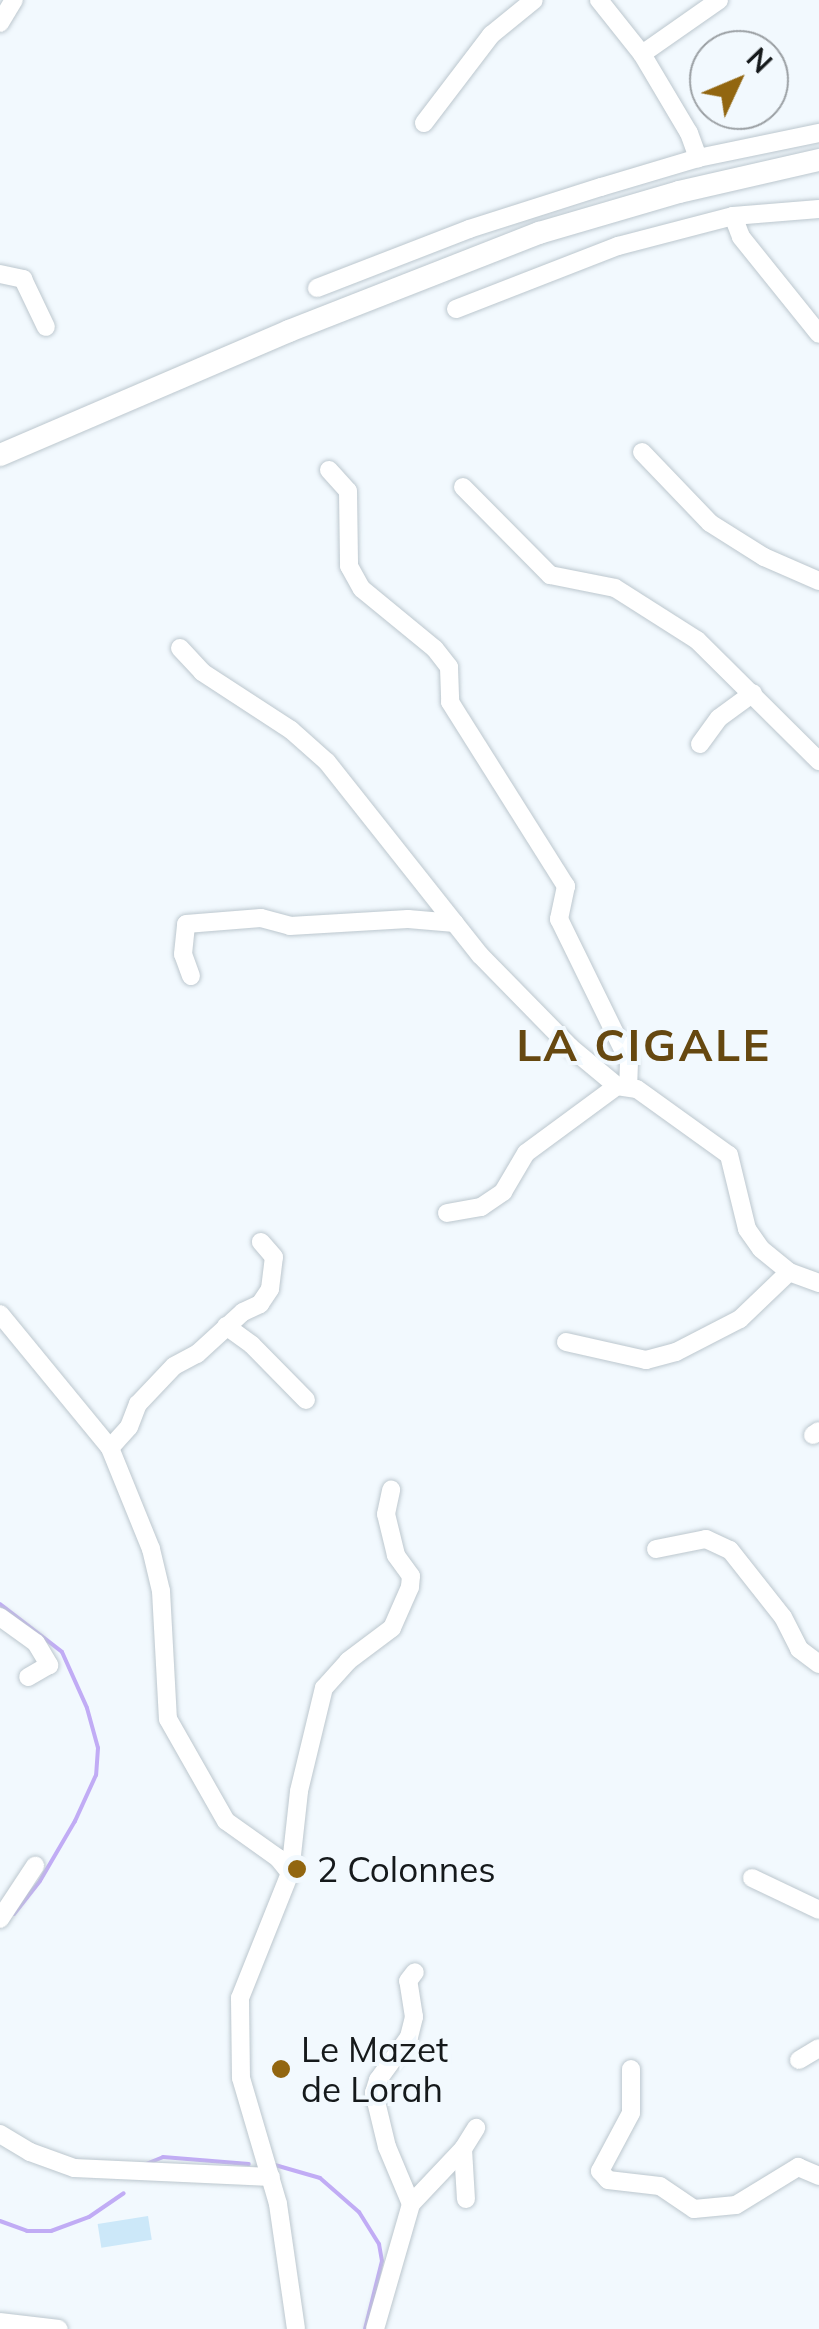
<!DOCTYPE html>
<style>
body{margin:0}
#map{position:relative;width:819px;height:2329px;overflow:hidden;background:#f2f9fe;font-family:Mulish,sans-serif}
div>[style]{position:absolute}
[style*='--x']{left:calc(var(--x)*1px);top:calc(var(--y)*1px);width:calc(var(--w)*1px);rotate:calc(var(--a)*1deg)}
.green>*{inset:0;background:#cce8f9;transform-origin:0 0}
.stream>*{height:4px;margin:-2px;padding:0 2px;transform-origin:2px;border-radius:2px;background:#c1acf5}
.roads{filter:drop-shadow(0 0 2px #bcc7ce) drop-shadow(0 0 2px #bcc7ce)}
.minor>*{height:18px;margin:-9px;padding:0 9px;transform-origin:9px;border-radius:9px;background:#fff}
.major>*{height:22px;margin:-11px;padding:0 11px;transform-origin:11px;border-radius:11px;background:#fff}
.dots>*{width:28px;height:28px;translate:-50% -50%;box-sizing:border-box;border:5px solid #f2f9fe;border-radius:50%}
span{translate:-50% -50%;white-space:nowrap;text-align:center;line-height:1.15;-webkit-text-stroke:8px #f2f9fe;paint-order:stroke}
.poi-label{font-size:35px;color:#15191b}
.left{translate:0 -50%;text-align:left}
.district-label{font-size:45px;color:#664810;font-weight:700;letter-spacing:2.5px}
.north{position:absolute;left:689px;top:30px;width:100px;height:100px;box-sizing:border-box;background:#f2f9fe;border:2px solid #9a9fa3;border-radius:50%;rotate:46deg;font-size:28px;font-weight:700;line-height:40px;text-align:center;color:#15191b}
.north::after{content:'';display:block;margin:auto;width:35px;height:45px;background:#926610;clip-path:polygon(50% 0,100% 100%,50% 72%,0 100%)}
</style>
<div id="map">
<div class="green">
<i style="left:148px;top:2216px;width:24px;height:51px;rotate:81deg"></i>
</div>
<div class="stream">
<i style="--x:0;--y:1604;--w:78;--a:37.7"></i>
<i style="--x:62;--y:1652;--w:61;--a:65.9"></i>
<i style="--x:87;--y:1708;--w:41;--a:74.6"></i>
<i style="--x:98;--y:1748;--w:27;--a:94"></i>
<i style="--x:96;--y:1775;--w:51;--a:114.5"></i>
<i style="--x:75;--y:1821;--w:69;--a:120.3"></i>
<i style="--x:40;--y:1881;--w:42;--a:128.2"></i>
<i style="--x:146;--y:2164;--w:18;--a:-22"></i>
<i style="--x:163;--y:2157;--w:86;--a:4.7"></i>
<i style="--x:275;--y:2165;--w:47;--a:16.1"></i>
<i style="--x:320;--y:2178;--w:52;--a:41.1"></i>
<i style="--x:359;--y:2212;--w:38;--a:58"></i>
<i style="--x:379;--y:2244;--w:17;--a:80"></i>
<i style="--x:382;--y:2261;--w:70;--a:104"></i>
<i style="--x:0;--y:2221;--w:29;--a:20"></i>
<i style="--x:27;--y:2231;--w:24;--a:0"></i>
<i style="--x:51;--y:2231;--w:40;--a:-20.2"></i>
<i style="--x:89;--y:2217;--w:42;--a:-34.4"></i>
</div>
<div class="roads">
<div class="minor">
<i style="--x:599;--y:0;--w:69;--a:51.5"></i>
<i style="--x:642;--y:54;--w:92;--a:59.3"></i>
<i style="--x:689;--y:133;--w:27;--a:70"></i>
<i style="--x:0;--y:23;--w:27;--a:-59"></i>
<i style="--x:642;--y:54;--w:94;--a:-35"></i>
<i style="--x:424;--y:123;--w:111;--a:-52.7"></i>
<i style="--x:491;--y:35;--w:55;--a:-39.1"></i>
<i style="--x:733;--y:216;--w:22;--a:69"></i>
<i style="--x:741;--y:237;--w:124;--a:51.2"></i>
<i style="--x:0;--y:274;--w:24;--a:12"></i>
<i style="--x:23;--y:279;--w:53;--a:64.4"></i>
<i style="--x:317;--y:288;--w:163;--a:-21.2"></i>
<i style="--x:469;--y:229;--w:139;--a:-17.7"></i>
<i style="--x:601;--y:187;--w:101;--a:-16.6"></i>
<i style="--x:698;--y:158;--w:124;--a:-11.7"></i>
<i style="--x:456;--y:309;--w:174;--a:-21.3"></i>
<i style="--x:618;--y:246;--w:119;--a:-14.6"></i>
<i style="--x:733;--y:216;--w:86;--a:-4.7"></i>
<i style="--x:642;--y:452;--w:98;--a:46.2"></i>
<i style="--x:710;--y:523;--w:64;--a:32.2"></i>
<i style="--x:764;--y:557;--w:60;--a:23.6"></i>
<i style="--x:329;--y:470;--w:28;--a:48"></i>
<i style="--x:348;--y:491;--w:75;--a:89.2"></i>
<i style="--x:349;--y:566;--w:26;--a:61"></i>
<i style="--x:362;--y:589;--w:94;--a:39.4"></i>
<i style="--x:435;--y:649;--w:23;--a:52"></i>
<i style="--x:449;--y:667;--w:35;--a:88"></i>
<i style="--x:450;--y:702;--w:218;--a:57.8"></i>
<i style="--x:566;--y:886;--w:34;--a:102"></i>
<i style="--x:559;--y:919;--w:159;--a:63.9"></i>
<i style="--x:629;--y:1062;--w:24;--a:92"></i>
<i style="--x:463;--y:487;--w:124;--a:45.3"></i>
<i style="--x:550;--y:575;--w:66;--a:11.3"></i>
<i style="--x:615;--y:588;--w:97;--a:32.4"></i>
<i style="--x:697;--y:640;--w:172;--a:44.8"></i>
<i style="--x:180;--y:648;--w:33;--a:47"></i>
<i style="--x:202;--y:672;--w:106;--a:33.1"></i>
<i style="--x:291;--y:730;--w:48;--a:41.6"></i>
<i style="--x:327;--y:762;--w:246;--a:51.6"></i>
<i style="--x:480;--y:955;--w:129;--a:45.6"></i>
<i style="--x:570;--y:1047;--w:61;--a:39.7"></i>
<i style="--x:617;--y:1086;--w:20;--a:9"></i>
<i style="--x:637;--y:1089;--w:113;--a:35.7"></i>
<i style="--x:729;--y:1155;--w:76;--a:76.3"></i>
<i style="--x:747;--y:1229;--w:24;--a:55"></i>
<i style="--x:761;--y:1249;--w:36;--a:39"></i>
<i style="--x:789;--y:1272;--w:32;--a:20"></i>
<i style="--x:700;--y:744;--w:32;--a:-54"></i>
<i style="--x:719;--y:718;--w:42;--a:-36.3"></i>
<i style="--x:191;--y:976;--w:23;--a:-110"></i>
<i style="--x:183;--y:954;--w:30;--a:-84"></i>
<i style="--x:186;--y:924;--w:75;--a:-4.6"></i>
<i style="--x:261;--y:918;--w:30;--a:15"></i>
<i style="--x:290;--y:926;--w:118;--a:-3.4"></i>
<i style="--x:408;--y:919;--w:47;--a:4.9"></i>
<i style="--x:447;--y:1213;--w:35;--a:-10"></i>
<i style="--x:481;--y:1207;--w:27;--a:-34"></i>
<i style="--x:503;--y:1192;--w:45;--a:-59.5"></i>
<i style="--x:526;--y:1153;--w:113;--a:-36.4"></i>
<i style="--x:0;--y:1314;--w:173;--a:50.6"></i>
<i style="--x:110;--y:1448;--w:109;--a:67.9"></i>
<i style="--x:151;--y:1549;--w:43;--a:76.6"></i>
<i style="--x:161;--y:1591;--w:128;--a:86.9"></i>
<i style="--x:168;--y:1719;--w:117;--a:60.4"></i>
<i style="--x:226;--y:1821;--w:64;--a:35.4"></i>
<i style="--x:278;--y:1858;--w:19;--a:51"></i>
<i style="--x:290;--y:1873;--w:135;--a:111.8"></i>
<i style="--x:240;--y:1998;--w:80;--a:89.3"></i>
<i style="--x:241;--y:2078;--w:131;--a:73.6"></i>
<i style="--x:278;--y:2204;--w:126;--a:81.8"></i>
<i style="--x:226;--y:1326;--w:32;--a:36"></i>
<i style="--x:252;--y:1345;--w:77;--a:45.5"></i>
<i style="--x:566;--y:1342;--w:82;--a:12.7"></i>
<i style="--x:646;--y:1360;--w:31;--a:-15"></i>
<i style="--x:676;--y:1352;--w:72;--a:-27.3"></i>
<i style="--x:740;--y:1319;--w:68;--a:-43.8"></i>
<i style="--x:813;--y:1435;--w:7;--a:-34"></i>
<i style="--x:110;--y:1448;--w:28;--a:-48"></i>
<i style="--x:129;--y:1427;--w:25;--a:-69"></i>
<i style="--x:138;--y:1404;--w:52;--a:-46.5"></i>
<i style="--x:174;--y:1366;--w:26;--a:-28"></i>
<i style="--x:197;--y:1354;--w:62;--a:-42.4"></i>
<i style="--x:243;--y:1312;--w:19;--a:-25"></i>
<i style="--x:260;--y:1304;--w:18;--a:-56"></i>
<i style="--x:270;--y:1289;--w:32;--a:-83"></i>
<i style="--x:274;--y:1257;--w:20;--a:-131"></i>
<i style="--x:656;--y:1549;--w:51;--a:-11.3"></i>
<i style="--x:706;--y:1539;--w:26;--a:25"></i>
<i style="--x:730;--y:1550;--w:85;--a:51.7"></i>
<i style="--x:783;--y:1617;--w:36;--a:63"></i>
<i style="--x:799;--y:1649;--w:25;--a:37"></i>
<i style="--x:0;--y:1617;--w:44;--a:35.8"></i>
<i style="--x:36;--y:1643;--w:26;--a:59"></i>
<i style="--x:49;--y:1665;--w:24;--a:150"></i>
<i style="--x:290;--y:1873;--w:82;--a:-83.7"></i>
<i style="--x:299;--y:1791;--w:106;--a:-76.4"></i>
<i style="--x:324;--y:1688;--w:36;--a:-48"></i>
<i style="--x:348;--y:1661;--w:55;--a:-36.9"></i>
<i style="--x:392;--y:1628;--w:45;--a:-66.3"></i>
<i style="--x:410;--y:1587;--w:11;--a:-85"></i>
<i style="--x:411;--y:1576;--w:26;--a:-126"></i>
<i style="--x:396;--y:1555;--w:42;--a:-103.7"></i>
<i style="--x:386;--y:1514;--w:25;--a:-78"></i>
<i style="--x:752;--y:1878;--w:74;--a:25.5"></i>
<i style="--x:0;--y:1919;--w:64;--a:-56.6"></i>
<i style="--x:799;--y:2060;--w:23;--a:-31"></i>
<i style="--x:631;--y:2069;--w:44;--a:90"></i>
<i style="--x:631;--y:2113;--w:66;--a:118.1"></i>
<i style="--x:600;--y:2171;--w:12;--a:48"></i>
<i style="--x:608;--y:2180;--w:52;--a:6.6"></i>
<i style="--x:660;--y:2186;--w:41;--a:34.1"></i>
<i style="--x:694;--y:2209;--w:42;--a:-5.4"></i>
<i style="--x:736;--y:2205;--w:73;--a:-31.5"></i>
<i style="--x:798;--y:2167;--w:23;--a:23"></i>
<i style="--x:0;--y:2134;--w:35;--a:31"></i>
<i style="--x:30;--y:2152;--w:47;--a:20"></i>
<i style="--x:74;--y:2168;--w:197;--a:2.6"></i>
<i style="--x:463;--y:2149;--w:50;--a:86.6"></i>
<i style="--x:411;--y:2204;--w:62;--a:-112.8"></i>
<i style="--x:387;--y:2147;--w:56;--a:-103.5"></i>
<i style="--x:374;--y:2093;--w:14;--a:-73"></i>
<i style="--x:378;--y:2080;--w:53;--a:-54.2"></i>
<i style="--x:409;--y:2037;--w:21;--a:-76"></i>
<i style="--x:414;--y:2017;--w:36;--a:-99"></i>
<i style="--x:408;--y:1981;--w:11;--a:-52"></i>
<i style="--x:0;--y:2322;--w:59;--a:6.8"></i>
<i style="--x:375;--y:2329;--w:130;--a:-73.9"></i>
<i style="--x:411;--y:2204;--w:76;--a:-46.6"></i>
<i style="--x:463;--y:2149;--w:25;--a:-58"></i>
</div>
<div class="major">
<i style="--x:0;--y:455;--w:314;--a:-23.2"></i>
<i style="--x:289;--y:331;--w:269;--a:-21.4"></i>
<i style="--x:539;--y:233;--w:146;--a:-16.3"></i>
<i style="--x:679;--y:192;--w:144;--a:-12.9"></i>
</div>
</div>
<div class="dots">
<i style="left:297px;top:1869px;background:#926610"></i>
<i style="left:281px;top:2069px;background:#926610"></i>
</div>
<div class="poi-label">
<span class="left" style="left:317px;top:1869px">2 Colonnes</span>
<span class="left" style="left:301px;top:2069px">Le Mazet<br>de Lorah</span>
</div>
<div class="district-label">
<span style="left:644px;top:1045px">LA CIGALE</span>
</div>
<div class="north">N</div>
</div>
